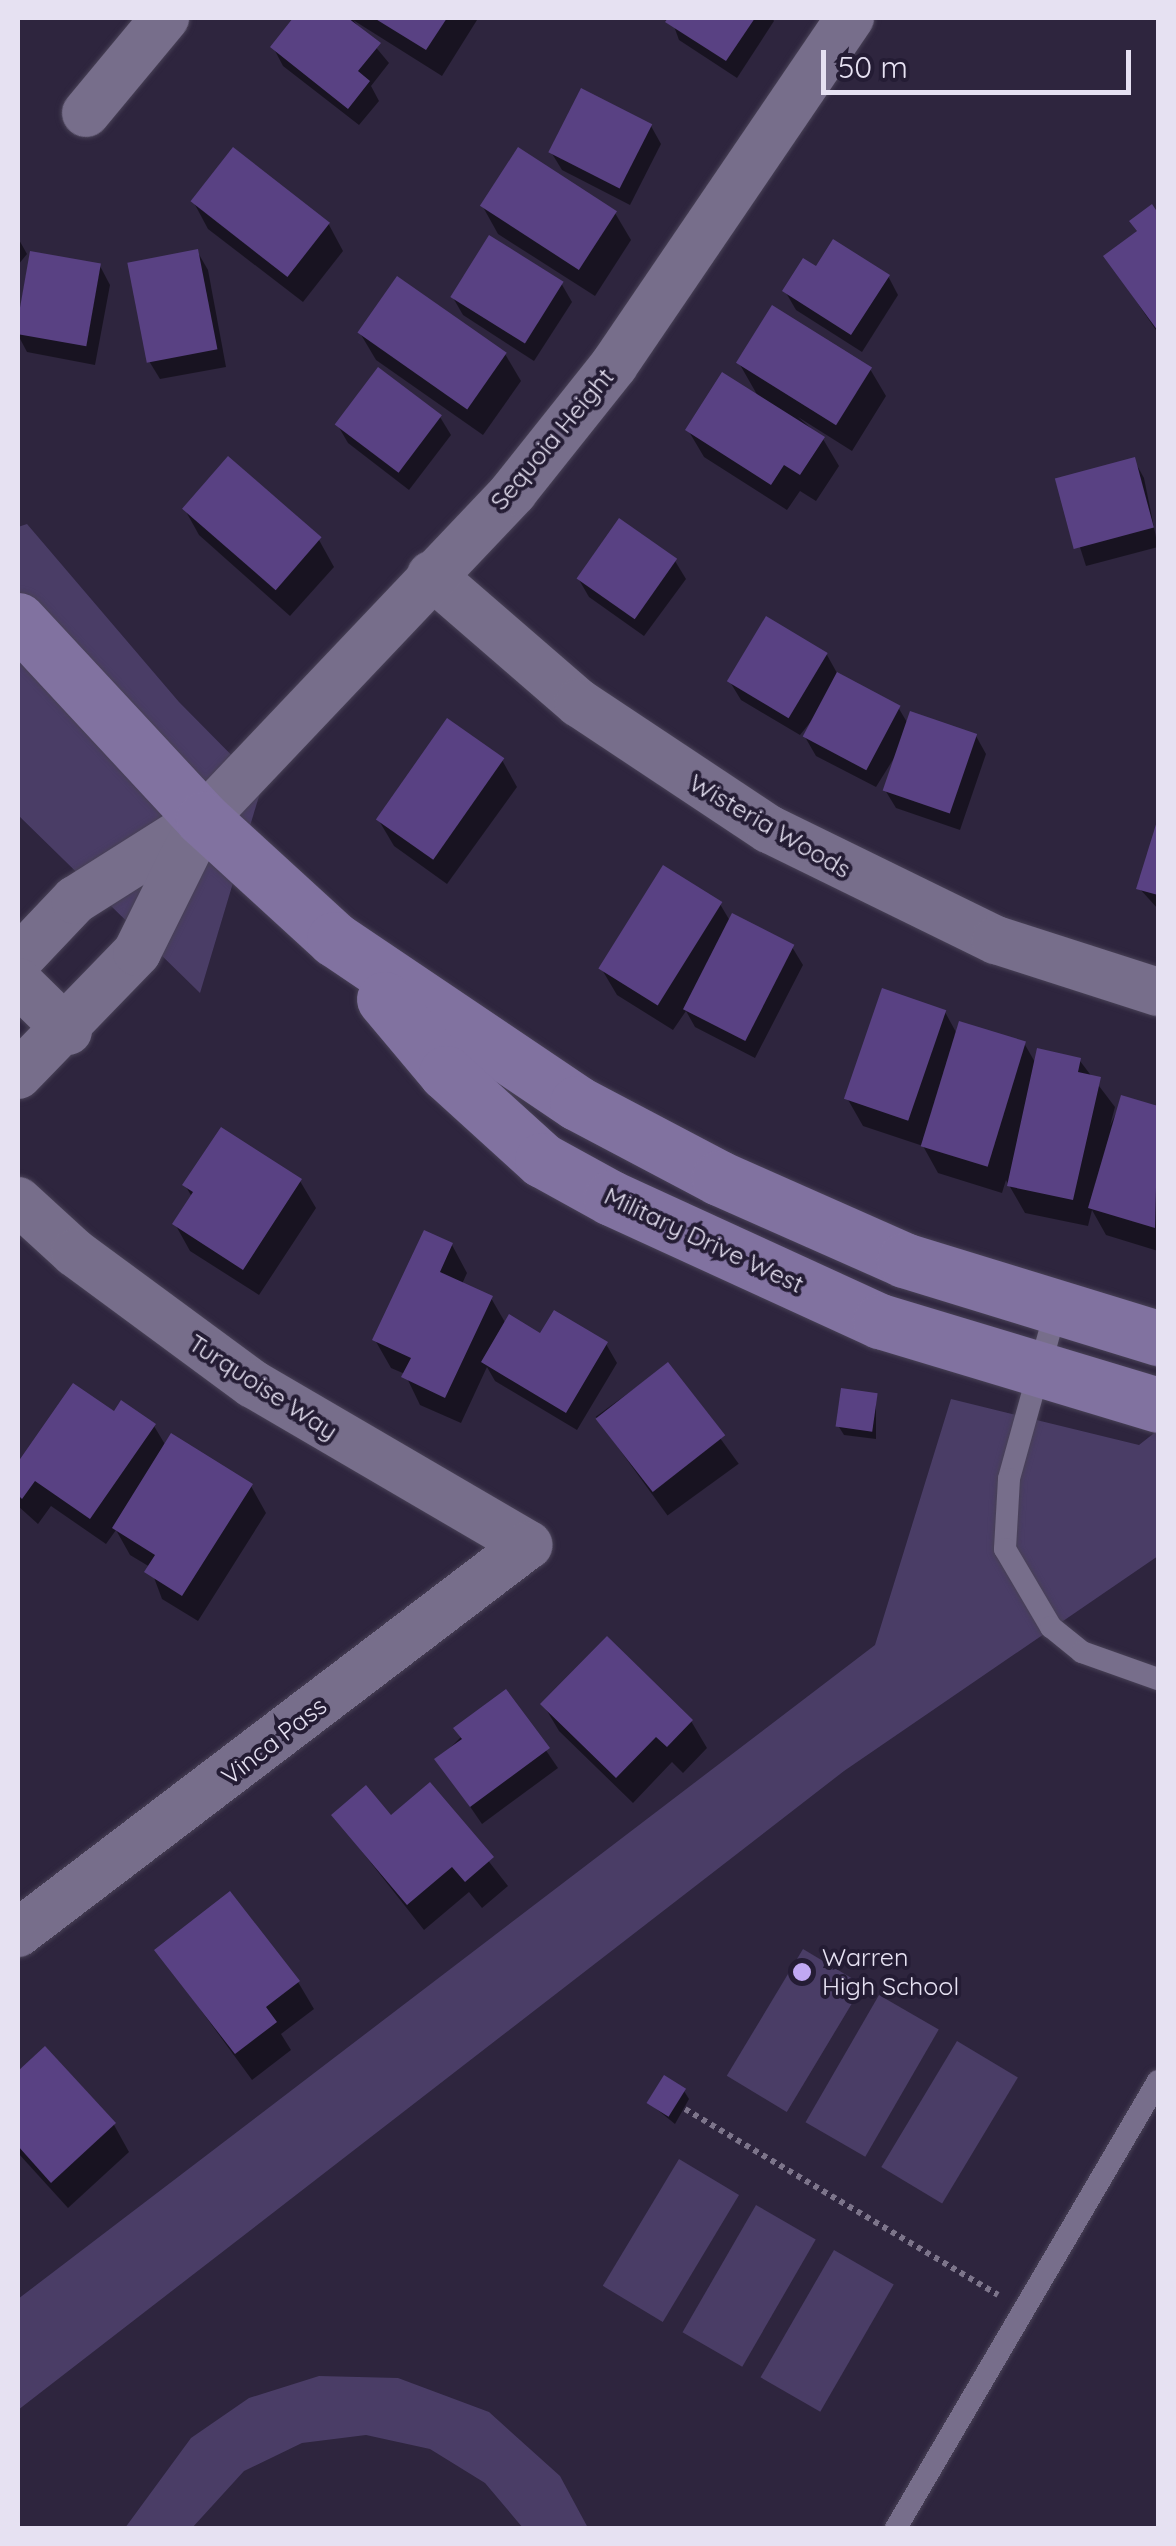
<!DOCTYPE html>
<style>
body{margin:0}
#map{position:relative;width:1176px;height:2546px;overflow:hidden;background:#2e253e;font-family:Quicksand,sans-serif}
div>[style]{position:absolute}
[style*='--x']{left:calc(var(--x)*1px);top:calc(var(--y)*1px);width:calc(var(--w)*1px);rotate:calc(var(--a)*1deg)}
.green>*{inset:0;background:#4a3d66;transform-origin:0 0}
.shadow>*{inset:0;background:#0007;transform-origin:0 0}
.building>*{inset:0;background:#594183;transform-origin:0 0}
.path>*{height:6px;margin-top:-3px;transform-origin:0;background:repeating-linear-gradient(90deg,#7d758b 0 5px,transparent 0 10px)}
.roads{filter:drop-shadow(0 0 2px #484156) drop-shadow(0 0 2px #484156)}
.lane>*{height:22px;margin:-11px;padding:0 11px;transform-origin:11px;border-radius:11px;background:#776e8b}
.street>*{height:48px;margin:-24px;padding:0 24px;transform-origin:24px;border-radius:24px;background:#776e8b}
.secondary>*{height:55px;margin:-27.5px;padding:0 27.5px;transform-origin:27.5px;border-radius:27.5px;background:#8172a0}
.dots>*{width:28px;height:28px;translate:-50% -50%;box-sizing:border-box;border:5px solid #241c34;border-radius:50%}
span{translate:-50% -50%;white-space:nowrap;text-align:center;line-height:1.15;-webkit-text-stroke:8px #241c34;paint-order:stroke}
.street-label{font-size:25px;color:#e6e1f2}
.poi-label{font-size:25px;color:#e6e1f2}
.left{translate:0 -50%;text-align:left}
.frame{position:absolute;inset:0;border:20px solid #e6e1f2;pointer-events:none}
.scale{position:absolute;left:821px;top:50px;width:310px;height:45px;box-sizing:border-box;border:5px solid #e6e1f2;border-top:0;padding-left:12px;font-size:30px;line-height:35px;white-space:nowrap;color:#e6e1f2;-webkit-text-stroke:8px #241c34;paint-order:stroke}
</style>
<div id="map">
<div class="green">
<i style="clip-path:polygon(27px 524px,179px 702px,262px 786px,200px 993px,18px 815px,18px 527px)"></i>
<i style="clip-path:polygon(951px 1399px,1139px 1445px,1158px 1430px,1158px 1556px,844px 1771px,18px 2410px,18px 2299px,875px 1645px)"></i>
<i style="left:803px;top:1949px;width:70px;height:148px;rotate:31deg"></i>
<i style="left:879px;top:1995px;width:69px;height:147px;rotate:30deg"></i>
<i style="left:957px;top:2041px;width:71px;height:147px;rotate:31deg"></i>
<i style="left:679px;top:2159px;width:70px;height:148px;rotate:31deg"></i>
<i style="left:756px;top:2205px;width:69px;height:147px;rotate:30deg"></i>
<i style="left:834px;top:2250px;width:69px;height:147px;rotate:30deg"></i>
<i style="clip-path:polygon(319px 2376px,398px 2378px,489px 2412px,560px 2476px,588px 2528px,523px 2528px,485px 2483px,430px 2449px,366px 2435px,302px 2443px,244px 2471px,192px 2528px,125px 2528px,191px 2438px,249px 2398px)"></i>
</div>
<div class="shadow">
<i style="clip-path:polygon(296px 18px,476px 18px,477px 20px,442px 76px,353px 20px,389px 63px,371px 86px,379px 101px,359px 125px,283px 66px,273px 47px)"></i>
<i style="clip-path:polygon(671px 18px,772px 18px,774px 21px,737px 78px,679px 40px)"></i>
<i style="clip-path:polygon(651px 126px,661px 144px,630px 205px,562px 170px,551px 152px)"></i>
<i style="clip-path:polygon(193px 201px,328px 223px,343px 251px,303px 302px,208px 229px)"></i>
<i style="clip-path:polygon(483px 207px,615px 213px,631px 240px,595px 296px,498px 234px)"></i>
<i style="clip-path:polygon(1151px 207px,1158px 217px,1158px 333px,1106px 257px,1139px 233px)"></i>
<i style="clip-path:polygon(18px 238px,27px 254px,18px 265px)"></i>
<i style="clip-path:polygon(197px 251px,208px 270px,226px 367px,160px 379px,149px 361px)"></i>
<i style="clip-path:polygon(32px 254px,100px 266px,110px 285px,95px 365px,27px 352px,18px 335px)"></i>
<i style="clip-path:polygon(888px 276px,898px 295px,862px 352px,796px 310px,785px 291px)"></i>
<i style="clip-path:polygon(561px 283px,572px 302px,534px 361px,463px 315px,452px 296px)"></i>
<i style="clip-path:polygon(360px 333px,505px 354px,521px 381px,483px 435px,376px 360px)"></i>
<i style="clip-path:polygon(739px 363px,870px 369px,886px 396px,852px 451px,798px 417px,823px 439px,839px 466px,816px 501px,800px 491px,787px 510px,704px 457px,688px 430px,759px 398px)"></i>
<i style="clip-path:polygon(440px 417px,451px 435px,409px 490px,348px 443px,337px 424px)"></i>
<i style="clip-path:polygon(1134px 460px,1144px 478px,1158px 547px,1086px 566px,1058px 479px)"></i>
<i style="clip-path:polygon(184px 508px,319px 540px,334px 567px,290px 616px,199px 535px)"></i>
<i style="clip-path:polygon(675px 561px,686px 579px,644px 636px,589px 597px,578px 578px)"></i>
<i style="clip-path:polygon(827px 655px,837px 673px,898px 707px,908px 724px,976px 736px,986px 754px,960px 830px,896px 808px,885px 790px,899px 750px,876px 787px,816px 756px,805px 737px,821px 709px,800px 735px,741px 700px,730px 682px)"></i>
<i style="clip-path:polygon(502px 760px,517px 787px,447px 884px,394px 846px,378px 819px)"></i>
<i style="clip-path:polygon(1158px 823px,1158px 909px,1139px 888px)"></i>
<i style="clip-path:polygon(720px 904px,730px 921px,792px 947px,803px 965px,755px 1058px,695px 1027px,686px 1011px,673px 1030px,617px 995px,601px 968px)"></i>
<i style="clip-path:polygon(945px 1012px,957px 1034px,1024px 1043px,1036px 1064px,1080px 1061px,1115px 1107px,1110px 1126px,1123px 1098px,1158px 1109px,1158px 1251px,1106px 1235px,1092px 1210px,1088px 1226px,1025px 1213px,1006px 1180px,1002px 1193px,938px 1173px,923px 1146px,863px 1126px,847px 1098px)"></i>
<i style="clip-path:polygon(300px 1181px,316px 1208px,259px 1295px,190px 1251px,175px 1224px,192px 1197px,185px 1185px)"></i>
<i style="clip-path:polygon(452px 1245px,467px 1273px,462px 1284px,491px 1298px,506px 1324px,541px 1337px,606px 1344px,617px 1363px,577px 1430px,495px 1381px,487px 1367px,461px 1423px,420px 1405px,405px 1374px,391px 1368px,375px 1340px)"></i>
<i style="left:667px;top:1365px;width:122px;height:88px;rotate:54deg"></i>
<i style="clip-path:polygon(74px 1386px,115px 1415px,154px 1426px,166px 1446px,251px 1486px,266px 1513px,198px 1621px,162px 1599px,150px 1567px,130px 1555px,116px 1530px,106px 1544px,51px 1506px,38px 1524px,18px 1506px,18px 1466px)"></i>
<i style="clip-path:polygon(876px 1396px,876px 1439px,844px 1435px,839px 1427px)"></i>
<i style="clip-path:polygon(506px 1692px,558px 1768px,482px 1824px,438px 1760px)"></i>
<i style="clip-path:polygon(543px 1704px,691px 1721px,707px 1748px,683px 1773px,672px 1762px,633px 1803px,559px 1731px)"></i>
<i style="clip-path:polygon(429px 1785px,508px 1886px,482px 1908px,469px 1892px,424px 1930px,334px 1816px,391px 1818px)"></i>
<i style="clip-path:polygon(157px 1950px,298px 1982px,314px 2009px,281px 2034px,291px 2050px,252px 2080px)"></i>
<i style="clip-path:polygon(44px 2049px,114px 2125px,129px 2152px,68px 2208px,18px 2153px,18px 2074px)"></i>
<i style="clip-path:polygon(684px 2091px,689px 2099px,675px 2124px,649px 2103px)"></i>
</div>
<div class="building">
<i style="clip-path:polygon(293px 18px,348px 18px,381px 43px,358px 71px,370px 81px,348px 109px,270px 47px)"></i>
<i style="clip-path:polygon(374px 18px,447px 18px,426px 50px)"></i>
<i style="clip-path:polygon(668px 18px,755px 18px,726px 61px,665px 22px)"></i>
<i style="left:581px;top:88px;width:80px;height:72px;rotate:27deg"></i>
<i style="left:233px;top:147px;width:123px;height:69px;rotate:38deg"></i>
<i style="left:518px;top:147px;width:118px;height:70px;rotate:33deg"></i>
<i style="clip-path:polygon(1152px 204px,1158px 213px,1158px 331px,1103px 256px,1137px 231px,1129px 221px)"></i>
<i style="left:489px;top:235px;width:88px;height:73px;rotate:32deg"></i>
<i style="clip-path:polygon(833px 239px,890px 275px,851px 335px,782px 291px,803px 258px,816px 266px)"></i>
<i style="left:198px;top:249px;width:102px;height:72px;rotate:79deg"></i>
<i style="left:30px;top:251px;width:72px;height:84px;rotate:10deg"></i>
<i style="left:397px;top:276px;width:134px;height:69px;rotate:35deg"></i>
<i style="left:772px;top:305px;width:118px;height:68px;rotate:32deg"></i>
<i style="left:378px;top:367px;width:80px;height:72px;rotate:37deg"></i>
<i style="clip-path:polygon(722px 372px,825px 437px,800px 475px,784px 465px,771px 485px,685px 430px)"></i>
<i style="left:228px;top:456px;width:124px;height:70px;rotate:41deg"></i>
<i style="left:1135px;top:457px;width:73px;height:83px;rotate:75deg"></i>
<i style="left:619px;top:518px;width:71px;height:74px;rotate:35deg"></i>
<i style="left:766px;top:616px;width:72px;height:76px;rotate:31deg"></i>
<i style="left:837px;top:672px;width:72px;height:73px;rotate:28deg"></i>
<i style="left:910px;top:711px;width:71px;height:84px;rotate:19deg"></i>
<i style="left:447px;top:718px;width:70px;height:124px;rotate:35deg"></i>
<i style="clip-path:polygon(1158px 818px,1158px 895px,1136px 889px)"></i>
<i style="left:663px;top:865px;width:70px;height:122px;rotate:32deg"></i>
<i style="left:732px;top:913px;width:70px;height:108px;rotate:27deg"></i>
<i style="left:882px;top:988px;width:68px;height:117px;rotate:19deg"></i>
<i style="left:959px;top:1021px;width:70px;height:131px;rotate:17deg"></i>
<i style="clip-path:polygon(1037px 1048px,1081px 1058px,1078px 1072px,1101px 1077px,1073px 1200px,1007px 1186px)"></i>
<i style="clip-path:polygon(1121px 1095px,1158px 1106px,1155px 1228px,1088px 1208px)"></i>
<i style="clip-path:polygon(221px 1127px,302px 1179px,243px 1270px,172px 1224px,193px 1192px,182px 1185px)"></i>
<i style="clip-path:polygon(424px 1230px,453px 1243px,440px 1272px,493px 1296px,445px 1398px,401px 1377px,411px 1358px,372px 1340px)"></i>
<i style="clip-path:polygon(554px 1310px,608px 1342px,566px 1413px,481px 1362px,509px 1314px,540px 1333px)"></i>
<i style="left:668px;top:1362px;width:93px;height:92px;rotate:52deg"></i>
<i style="clip-path:polygon(73px 1383px,114px 1411px,121px 1400px,156px 1424px,90px 1519px,35px 1481px,22px 1499px,18px 1495px,18px 1462px)"></i>
<i style="left:841px;top:1388px;width:37px;height:39px;rotate:8deg"></i>
<i style="clip-path:polygon(171px 1433px,253px 1484px,182px 1596px,144px 1572px,155px 1555px,112px 1528px)"></i>
<i style="clip-path:polygon(607px 1636px,693px 1720px,667px 1747px,656px 1737px,616px 1778px,540px 1704px)"></i>
<i style="clip-path:polygon(506px 1689px,550px 1748px,470px 1807px,434px 1759px,462px 1739px,453px 1728px)"></i>
<i style="clip-path:polygon(430px 1782px,494px 1857px,465px 1882px,452px 1867px,407px 1905px,331px 1815px,366px 1785px,391px 1815px)"></i>
<i style="clip-path:polygon(230px 1891px,300px 1981px,266px 2007px,277px 2022px,235px 2054px,154px 1950px)"></i>
<i style="clip-path:polygon(45px 2046px,116px 2123px,51px 2183px,18px 2146px,18px 2071px)"></i>
<i style="left:664px;top:2075px;width:26px;height:33px;rotate:32deg"></i>
</div>
<div class="path">
<i style="--x:685;--y:2109;--w:364;--a:30.7"></i>
</div>
<div class="roads">
<div class="lane">
<i style="--x:1056;--y:1309;--w:176;--a:105.5"></i>
<i style="--x:1009;--y:1479;--w:70;--a:93.3"></i>
<i style="--x:1005;--y:1549;--w:91;--a:59.5"></i>
<i style="--x:1051;--y:1627;--w:40;--a:39"></i>
<i style="--x:1082;--y:1652;--w:81;--a:19.6"></i>
<i style="--x:896;--y:2528;--w:518;--a:-59.62"></i>
</div>
<div class="street">
<i style="--x:86;--y:113;--w:124;--a:-50.3"></i>
<i style="--x:431;--y:575;--w:196;--a:40.9"></i>
<i style="--x:579;--y:703;--w:228;--a:33.6"></i>
<i style="--x:769;--y:829;--w:253;--a:26.1"></i>
<i style="--x:996;--y:940;--w:170;--a:17.8"></i>
<i style="--x:18;--y:960;--w:83;--a:-46.5"></i>
<i style="--x:75;--y:900;--w:151;--a:-32.3"></i>
<i style="--x:203;--y:819;--w:451;--a:-46.5"></i>
<i style="--x:513;--y:492;--w:162;--a:-51.5"></i>
<i style="--x:614;--y:365;--w:420;--a:-55.8"></i>
<i style="--x:18;--y:982;--w:70;--a:44.4"></i>
<i style="--x:18;--y:1075;--w:171;--a:-45.9"></i>
<i style="--x:137;--y:952;--w:148;--a:-63.6"></i>
<i style="--x:18;--y:1201;--w:77;--a:42.4"></i>
<i style="--x:75;--y:1253;--w:221;--a:36.4"></i>
<i style="--x:253;--y:1384;--w:319;--a:30.3"></i>
<i style="--x:528;--y:1545;--w:641;--a:142.74"></i>
</div>
<div class="secondary">
<i style="--x:18;--y:620;--w:272;--a:47.1"></i>
<i style="--x:203;--y:819;--w:178;--a:42.5"></i>
<i style="--x:334;--y:939;--w:293;--a:34"></i>
<i style="--x:577;--y:1103;--w:161;--a:27.8"></i>
<i style="--x:719;--y:1178;--w:202;--a:23.9"></i>
<i style="--x:904;--y:1260;--w:266;--a:17.1"></i>
<i style="--x:384;--y:999;--w:97;--a:50"></i>
<i style="--x:446;--y:1073;--w:130;--a:42.2"></i>
<i style="--x:542;--y:1160;--w:79;--a:28.8"></i>
<i style="--x:611;--y:1198;--w:296;--a:24.6"></i>
<i style="--x:880;--y:1321;--w:290;--a:16.8"></i>
</div>
</div>
<div class="dots">
<i style="left:802px;top:1972px;background:#c0a8f3"></i>
</div>
<div class="street-label">
<span style="left:552px;top:439px;rotate:-50deg">Sequoia Height</span>
<span style="left:770px;top:826px;rotate:30deg">Wisteria Woods</span>
<span style="left:704px;top:1240px;rotate:25deg">Military Drive West</span>
<span style="left:263px;top:1387px;rotate:33deg">Turquoise Way</span>
<span style="left:274px;top:1741px;rotate:-38deg">Vinca Pass</span>
</div>
<div class="poi-label">
<span class="left" style="left:822px;top:1972px">Warren<br>High School</span>
</div>
<div class="frame"></div>
<div class="scale">50 m</div>
</div>
